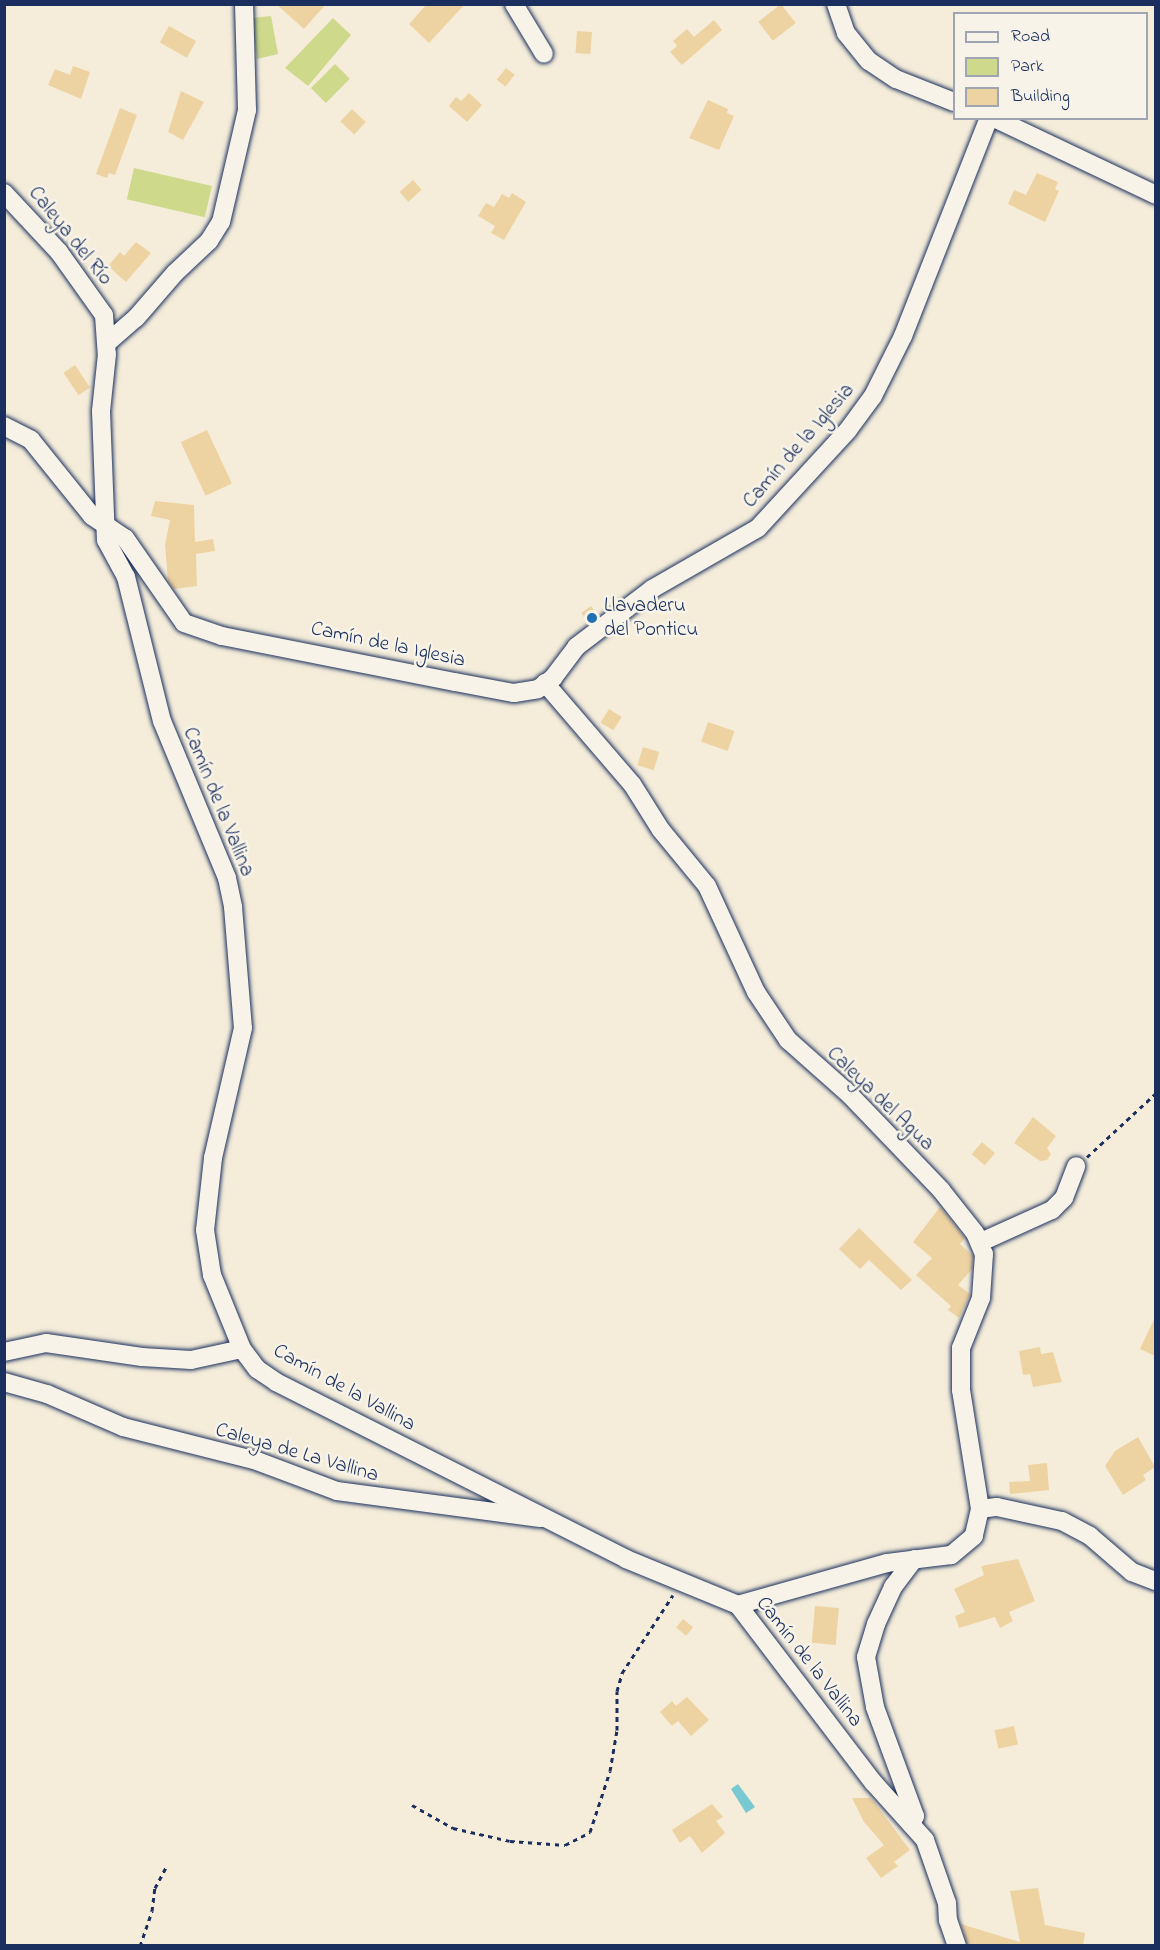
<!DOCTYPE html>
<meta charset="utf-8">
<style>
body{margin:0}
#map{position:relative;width:1160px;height:1950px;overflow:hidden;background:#f5edda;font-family:"Indie Flower",sans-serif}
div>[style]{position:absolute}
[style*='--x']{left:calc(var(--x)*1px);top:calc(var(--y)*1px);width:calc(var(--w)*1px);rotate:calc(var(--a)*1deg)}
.green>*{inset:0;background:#ced98c;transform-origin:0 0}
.water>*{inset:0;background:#78c9d2}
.building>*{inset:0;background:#eed3a2;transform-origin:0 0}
.path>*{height:3px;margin-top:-1.5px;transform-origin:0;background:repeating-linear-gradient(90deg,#1b2f5e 0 4.5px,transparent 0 9px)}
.roads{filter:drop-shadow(0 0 2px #1b2f5e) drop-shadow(0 0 2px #1b2f5e)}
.minor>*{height:18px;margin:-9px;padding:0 9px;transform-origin:9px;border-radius:9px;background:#f7f3e8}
.dots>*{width:16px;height:16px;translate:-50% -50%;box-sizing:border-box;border:3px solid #f7f3e8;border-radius:50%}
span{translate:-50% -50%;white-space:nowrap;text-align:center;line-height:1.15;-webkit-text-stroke:5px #f7f3e8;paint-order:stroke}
.street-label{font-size:21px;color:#1b2f5e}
.poi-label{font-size:21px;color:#1b2f5e}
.left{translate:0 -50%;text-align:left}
.frame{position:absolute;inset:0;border:6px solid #1b2f5e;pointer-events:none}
.legend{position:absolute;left:953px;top:12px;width:195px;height:108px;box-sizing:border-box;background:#f7f3e8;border:2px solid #9fa5b1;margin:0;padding:8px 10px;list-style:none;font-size:18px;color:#1b2f5e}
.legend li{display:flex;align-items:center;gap:12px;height:30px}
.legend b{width:30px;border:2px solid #9fa5b1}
</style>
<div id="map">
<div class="green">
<i style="clip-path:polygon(271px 16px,278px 54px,257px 59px,252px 18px)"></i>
<i style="clip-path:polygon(333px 18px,351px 35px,308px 86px,285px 68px)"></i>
<i style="left:335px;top:64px;width:21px;height:34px;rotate:45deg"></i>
<i style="left:134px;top:168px;width:80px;height:32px;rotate:13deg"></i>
</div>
<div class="water">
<i style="clip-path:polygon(738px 1784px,755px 1807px,746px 1813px,731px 1789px)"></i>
</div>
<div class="building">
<i style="clip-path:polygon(276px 4px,326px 4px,304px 29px)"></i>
<i style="clip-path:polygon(427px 4px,465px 4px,429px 43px,409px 24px)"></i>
<i style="left:781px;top:4px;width:24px;height:29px;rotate:52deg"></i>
<i style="clip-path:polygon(714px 20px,722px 30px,682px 65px,670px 52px,677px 46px,673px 41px,687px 29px,694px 37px)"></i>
<i style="left:169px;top:26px;width:31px;height:19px;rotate:29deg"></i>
<i style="left:577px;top:31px;width:15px;height:22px;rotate:4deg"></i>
<i style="clip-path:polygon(73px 66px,90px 72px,81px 99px,48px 85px,55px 69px,70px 75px)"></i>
<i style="left:506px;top:68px;width:11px;height:15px;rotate:38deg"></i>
<i style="clip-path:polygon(181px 91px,204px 102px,183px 140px,168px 132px)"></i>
<i style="clip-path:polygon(469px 93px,482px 105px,467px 122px,449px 106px,456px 97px,461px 101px)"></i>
<i style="clip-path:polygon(708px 100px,728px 109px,727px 113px,734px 116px,719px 150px,689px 138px)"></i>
<i style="clip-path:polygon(120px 108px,137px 115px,115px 175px,109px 173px,107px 178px,96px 174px)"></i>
<i style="left:352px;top:109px;width:19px;height:17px;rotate:43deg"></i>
<i style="clip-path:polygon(1037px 173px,1058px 182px,1055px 189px,1059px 191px,1045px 222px,1008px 204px,1014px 190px,1026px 195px)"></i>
<i style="left:413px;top:180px;width:13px;height:18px;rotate:48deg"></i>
<i style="clip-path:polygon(512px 193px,526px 202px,504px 240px,491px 233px,495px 226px,478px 216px,486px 203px,494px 207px,502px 194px,509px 198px)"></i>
<i style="clip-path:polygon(136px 242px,151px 253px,126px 282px,108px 266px,120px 252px,124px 256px)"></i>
<i style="left:75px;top:365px;width:27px;height:14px;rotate:56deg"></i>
<i style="left:207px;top:430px;width:59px;height:29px;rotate:65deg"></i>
<i style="clip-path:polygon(155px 501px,194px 505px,195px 542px,213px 539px,215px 551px,196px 554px,197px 586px,174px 589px,168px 581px,165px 545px,170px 520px,151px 516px)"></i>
<i style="left:591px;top:606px;width:12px;height:12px;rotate:55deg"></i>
<i style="left:609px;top:709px;width:15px;height:16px;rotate:32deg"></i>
<i style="left:708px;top:722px;width:28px;height:21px;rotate:19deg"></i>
<i style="left:643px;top:747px;width:17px;height:19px;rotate:17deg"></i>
<i style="clip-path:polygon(1033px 1117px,1056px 1136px,1047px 1148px,1051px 1154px,1047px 1160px,1040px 1161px,1014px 1143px)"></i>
<i style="left:982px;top:1142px;width:17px;height:16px;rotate:40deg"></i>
<i style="clip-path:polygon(940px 1207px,965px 1238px,960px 1244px,973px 1256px,972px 1269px,958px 1285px,970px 1294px,959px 1318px,948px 1310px,951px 1306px,916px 1275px,932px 1258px,913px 1242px)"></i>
<i style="clip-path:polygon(859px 1228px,912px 1280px,901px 1290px,869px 1260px,860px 1269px,839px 1249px)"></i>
<i style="clip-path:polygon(1155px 1317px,1155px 1356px,1140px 1349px)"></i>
<i style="clip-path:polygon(1040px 1347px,1041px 1354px,1053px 1352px,1062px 1382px,1033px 1387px,1030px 1374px,1023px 1375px,1019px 1351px)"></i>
<i style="clip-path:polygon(1138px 1437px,1155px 1467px,1143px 1475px,1146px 1480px,1123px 1495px,1105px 1466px,1115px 1451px)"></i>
<i style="clip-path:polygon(1047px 1463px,1049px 1490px,1010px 1494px,1009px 1482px,1030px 1481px,1028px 1465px)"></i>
<i style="clip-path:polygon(1018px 1559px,1035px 1601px,1009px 1612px,1013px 1621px,1000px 1628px,995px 1617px,959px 1628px,955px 1616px,965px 1612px,954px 1589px,984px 1575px,981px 1566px)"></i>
<i style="left:815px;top:1606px;width:24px;height:37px;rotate:5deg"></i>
<i style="left:683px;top:1619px;width:13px;height:11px;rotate:39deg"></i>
<i style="clip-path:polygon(687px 1697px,709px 1720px,691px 1736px,678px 1721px,672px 1726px,660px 1712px,672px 1701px,676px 1706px)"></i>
<i style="left:1014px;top:1726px;width:19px;height:20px;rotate:78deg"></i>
<i style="clip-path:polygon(852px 1798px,871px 1798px,910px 1850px,894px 1862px,898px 1866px,881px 1878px,866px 1858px,884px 1845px,864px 1822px)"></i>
<i style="clip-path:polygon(712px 1804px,723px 1817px,716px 1821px,725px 1833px,702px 1853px,690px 1836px,680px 1843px,672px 1830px)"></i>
<i style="clip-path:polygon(1038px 1888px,1045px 1925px,1085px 1933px,1083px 1946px,968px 1946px,961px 1924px,1020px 1942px,1010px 1891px)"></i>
</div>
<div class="path">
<i style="--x:1087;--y:1157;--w:94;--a:-42.8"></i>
<i style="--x:412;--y:1805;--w:47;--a:29.3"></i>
<i style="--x:453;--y:1828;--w:58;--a:12.8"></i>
<i style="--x:510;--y:1841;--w:55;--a:4.2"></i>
<i style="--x:565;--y:1845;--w:28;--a:-27"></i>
<i style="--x:590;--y:1832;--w:64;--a:-71.8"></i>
<i style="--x:610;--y:1771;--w:42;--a:-80.3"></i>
<i style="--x:617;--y:1730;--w:39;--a:-90"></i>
<i style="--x:617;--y:1691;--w:19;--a:-74"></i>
<i style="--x:622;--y:1673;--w:93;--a:-56.8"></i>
<i style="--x:140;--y:1946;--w:37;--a:-71"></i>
<i style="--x:152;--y:1911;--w:23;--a:-83"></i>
<i style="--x:155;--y:1888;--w:26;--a:-62"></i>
</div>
<div class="roads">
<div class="minor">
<i style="--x:514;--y:4;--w:58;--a:59"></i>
<i style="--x:836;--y:4;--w:31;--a:71"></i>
<i style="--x:846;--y:33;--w:36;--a:51"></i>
<i style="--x:869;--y:61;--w:32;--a:34"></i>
<i style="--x:896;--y:79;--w:62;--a:21.6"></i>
<i style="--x:994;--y:118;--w:179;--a:25.4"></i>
<i style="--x:4;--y:193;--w:81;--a:47"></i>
<i style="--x:59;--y:252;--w:77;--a:54.5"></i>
<i style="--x:104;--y:315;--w:39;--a:86"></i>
<i style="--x:107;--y:354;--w:57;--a:96"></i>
<i style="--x:101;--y:411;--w:129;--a:87.8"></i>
<i style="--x:106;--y:540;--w:42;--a:61.6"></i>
<i style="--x:126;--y:577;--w:148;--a:76"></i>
<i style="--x:162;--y:721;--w:170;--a:67.5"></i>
<i style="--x:227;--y:878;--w:30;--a:78"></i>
<i style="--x:233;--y:907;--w:121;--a:85.3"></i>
<i style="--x:243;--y:1028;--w:133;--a:103"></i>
<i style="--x:213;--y:1158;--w:72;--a:96.3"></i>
<i style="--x:205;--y:1230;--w:46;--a:81.2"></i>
<i style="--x:212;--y:1275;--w:80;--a:67.9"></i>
<i style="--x:242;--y:1349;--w:25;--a:53"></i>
<i style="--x:257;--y:1369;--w:23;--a:34"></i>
<i style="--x:276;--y:1382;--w:392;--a:26.8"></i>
<i style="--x:626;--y:1559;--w:121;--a:22.3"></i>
<i style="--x:738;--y:1605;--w:223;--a:52.7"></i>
<i style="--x:873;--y:1782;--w:78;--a:48.1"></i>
<i style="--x:925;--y:1840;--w:67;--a:70.8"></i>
<i style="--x:947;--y:1903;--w:17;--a:87"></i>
<i style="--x:948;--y:1920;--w:28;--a:71"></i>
<i style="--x:107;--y:343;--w:38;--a:-41"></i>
<i style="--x:136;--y:318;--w:60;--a:-49.1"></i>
<i style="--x:175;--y:273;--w:47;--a:-43.3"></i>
<i style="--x:209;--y:241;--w:22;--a:-58"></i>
<i style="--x:221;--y:222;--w:115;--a:-76.9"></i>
<i style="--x:247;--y:110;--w:106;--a:-91.6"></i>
<i style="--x:4;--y:426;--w:30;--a:27"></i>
<i style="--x:31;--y:440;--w:97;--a:51.2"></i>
<i style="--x:92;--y:516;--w:40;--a:34"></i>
<i style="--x:125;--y:538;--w:103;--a:55.2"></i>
<i style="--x:184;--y:623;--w:40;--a:18.9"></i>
<i style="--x:222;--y:636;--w:237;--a:11.2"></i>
<i style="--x:455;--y:682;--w:60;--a:10.6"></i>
<i style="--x:514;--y:693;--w:24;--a:-9"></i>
<i style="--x:538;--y:689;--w:19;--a:-36"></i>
<i style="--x:553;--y:678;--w:39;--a:-53"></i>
<i style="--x:576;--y:647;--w:96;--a:-37.3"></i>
<i style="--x:652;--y:589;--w:122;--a:-29.9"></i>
<i style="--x:758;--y:528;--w:133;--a:-47.4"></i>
<i style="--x:848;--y:430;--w:42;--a:-53.7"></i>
<i style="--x:873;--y:396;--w:67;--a:-63.4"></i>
<i style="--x:903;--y:336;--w:234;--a:-68.5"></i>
<i style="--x:545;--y:683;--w:133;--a:49.3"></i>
<i style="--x:632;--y:784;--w:54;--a:57.8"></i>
<i style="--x:661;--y:830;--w:72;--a:50.6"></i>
<i style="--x:707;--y:886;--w:117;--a:65.2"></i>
<i style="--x:756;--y:992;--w:58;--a:56.3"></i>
<i style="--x:788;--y:1040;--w:83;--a:41.6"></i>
<i style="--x:850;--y:1095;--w:132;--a:46.2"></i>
<i style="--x:941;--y:1190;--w:55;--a:51.7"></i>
<i style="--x:975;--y:1233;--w:23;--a:67"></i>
<i style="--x:984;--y:1254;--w:44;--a:93.9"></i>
<i style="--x:981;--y:1298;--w:54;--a:111.8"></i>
<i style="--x:961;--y:1348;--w:42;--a:90"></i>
<i style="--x:961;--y:1390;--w:121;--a:80.9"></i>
<i style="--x:980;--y:1509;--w:28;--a:103"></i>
<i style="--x:974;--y:1536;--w:30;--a:140"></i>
<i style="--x:951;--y:1555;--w:64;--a:172.9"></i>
<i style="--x:887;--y:1563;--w:155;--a:164.3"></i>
<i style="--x:981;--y:1242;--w:78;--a:-24.3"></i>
<i style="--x:1052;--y:1210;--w:17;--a:-45"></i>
<i style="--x:1064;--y:1198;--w:34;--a:-69"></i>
<i style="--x:4;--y:1352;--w:43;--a:-12.1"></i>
<i style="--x:46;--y:1343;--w:97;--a:8.3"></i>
<i style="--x:142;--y:1357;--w:49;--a:3.5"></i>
<i style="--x:191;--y:1360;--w:52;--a:-12.2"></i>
<i style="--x:4;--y:1382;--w:45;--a:15.6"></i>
<i style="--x:47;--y:1394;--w:83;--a:23.5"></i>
<i style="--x:123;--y:1427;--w:138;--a:14.2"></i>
<i style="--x:257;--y:1461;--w:85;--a:20.6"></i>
<i style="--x:337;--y:1491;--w:205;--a:7.6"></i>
<i style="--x:980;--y:1509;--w:17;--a:-7"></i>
<i style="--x:997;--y:1507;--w:66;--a:12.2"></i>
<i style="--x:1062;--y:1521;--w:32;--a:28"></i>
<i style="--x:1090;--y:1536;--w:55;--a:40.6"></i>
<i style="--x:1132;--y:1572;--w:26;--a:21"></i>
<i style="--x:911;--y:1824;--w:9;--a:-63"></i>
<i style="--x:915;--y:1816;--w:116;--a:-110.2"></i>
<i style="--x:875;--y:1707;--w:51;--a:-100.2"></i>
<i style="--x:866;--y:1657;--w:34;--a:-73"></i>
<i style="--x:876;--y:1624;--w:41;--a:-65.3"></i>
<i style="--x:893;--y:1587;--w:35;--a:-53"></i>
</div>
</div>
<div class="dots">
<i style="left:592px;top:618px;background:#1f6fb2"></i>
</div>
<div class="street-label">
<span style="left:70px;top:236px;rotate:51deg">Caleya del Río</span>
<span style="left:799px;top:446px;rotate:-49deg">Camín de la Iglesia</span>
<span style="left:388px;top:645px;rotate:12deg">Camín de la Iglesia</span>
<span style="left:218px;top:802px;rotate:68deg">Camín de la Vallina</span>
<span style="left:880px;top:1099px;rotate:44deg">Caleya del Agua</span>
<span style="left:344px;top:1388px;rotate:29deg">Camín de la Vallina</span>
<span style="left:297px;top:1453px;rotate:16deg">Caleya de La Vallina</span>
<span style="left:809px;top:1662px;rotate:52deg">Camín de la Vallina</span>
</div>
<div class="poi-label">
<span class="left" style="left:604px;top:618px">Llavaderu<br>del Ponticu</span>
</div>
<div class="frame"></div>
<ul class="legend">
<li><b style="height:8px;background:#f7f3e8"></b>Road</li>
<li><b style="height:16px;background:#ced98c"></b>Park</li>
<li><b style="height:16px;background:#eed3a2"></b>Building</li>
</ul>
</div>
